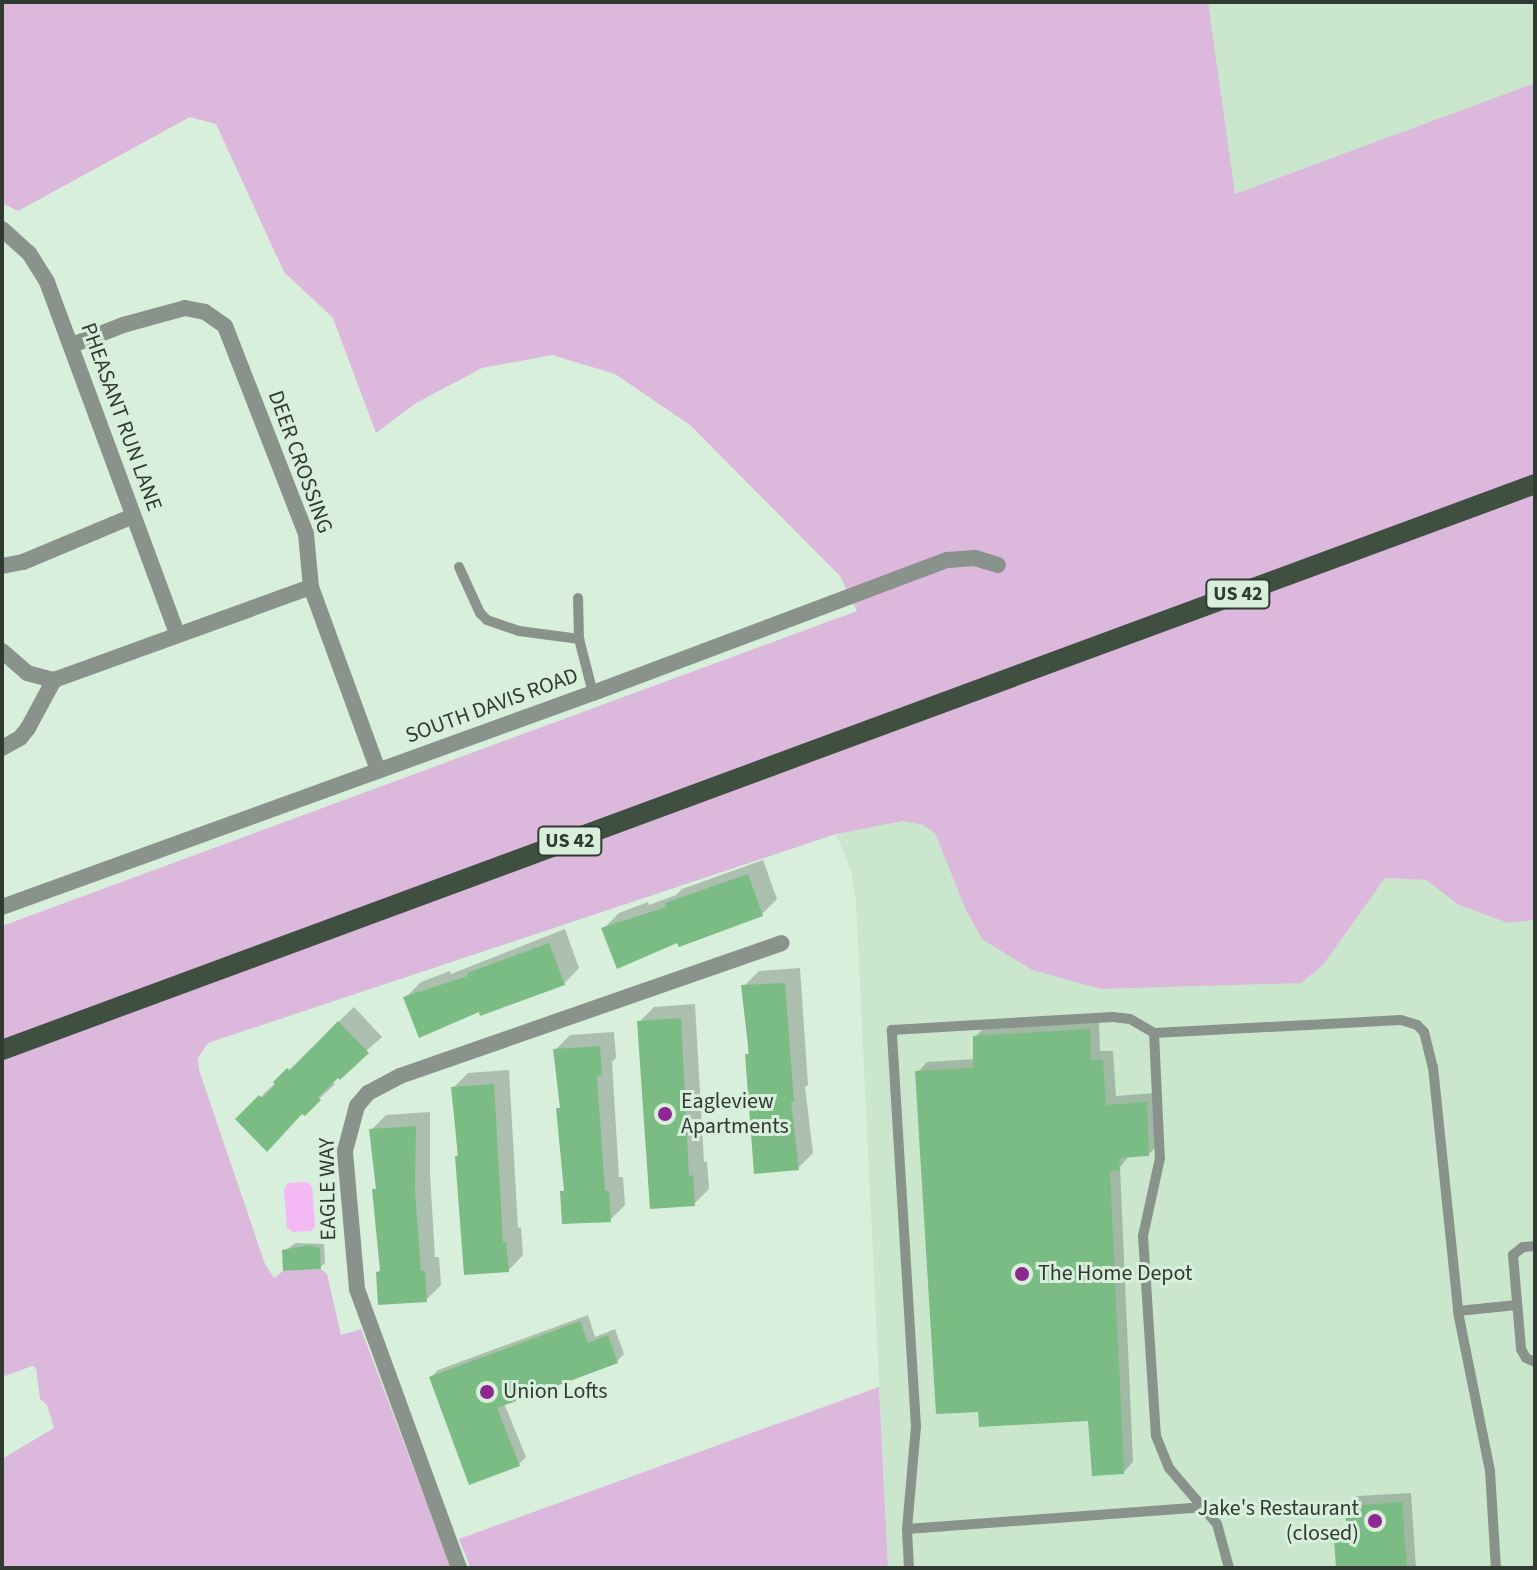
<!DOCTYPE html>
<style>
body{margin:0}
#map{position:relative;width:1537px;height:1570px;overflow:hidden;background:#d8efdb;font-family:"Source Sans 3",sans-serif}
div>[style]{position:absolute}
[style*='--x']{left:calc(var(--x)*1px);top:calc(var(--y)*1px);width:calc(var(--w)*1px);rotate:calc(var(--a)*1deg)}
.built>*{inset:0;background:#cae7cd}
.green>*{inset:0;background:#ddb8dd}
.water>*{inset:0;background:#f4b9f5}
.shadow>*{inset:0;background:#0003}
.building>*{inset:0;background:#7bbc85}
.lane>*{height:10px;margin:-5px;padding:0 5px;transform-origin:5px;border-radius:5px;background:#8a938b}
.street>*{height:16px;margin:-8px;padding:0 8px;transform-origin:8px;border-radius:8px;background:#8a938b}
.primary>*{height:20px;margin:-10px;padding:0 10px;transform-origin:10px;border-radius:10px;background:#3f4f40}
.dots>*{width:22px;height:22px;translate:-50% -50%;box-sizing:border-box;border:4px solid #d8efdb;border-radius:50%}
span{translate:-50% -50%;white-space:nowrap;text-align:center;line-height:1.15;-webkit-text-stroke:6px #d8efdb;paint-order:stroke}
.shield-label span{padding:2px 6px;background:#d8efdb;border:2px solid;border-radius:6px;-webkit-text-stroke-width:0}
.shield-label{font-size:20px;color:#313a32;font-weight:700}
.street-label{font-size:22px;color:#313a32}
.poi-label{font-size:22px;color:#313a32}
.left{translate:0 -50%;text-align:left}
.right{translate:-100% -50%;text-align:right}
.frame{position:absolute;inset:0;border:4px solid #313a32;pointer-events:none}
</style>
<div id="map">
<div class="built">
<i style="clip-path:polygon(1535px 2px,1535px 83px,1235px 195px,1205px 3px)"></i>
<i style="clip-path:polygon(903px 821px,923px 825px,935px 833px,965px 908px,983px 939px,1323px 965px,1385px 878px,1426px 880px,1459px 905px,1508px 923px,1535px 920px,1535px 1568px,888px 1568px,856px 902px,851px 870px,836px 834px)"></i>
</div>
<div class="green">
<i style="clip-path:polygon(2px 2px,1208px 2px,1235px 194px,1535px 83px,1535px 479px,2px 1045px,2px 926px,857px 611px,840px 576px,690px 425px,615px 374px,552px 355px,482px 368px,416px 403px,376px 433px,333px 318px,284px 272px,216px 124px,190px 117px,18px 211px,2px 203px)"></i>
<i style="clip-path:polygon(1535px 490px,1535px 920px,1508px 923px,1459px 905px,1426px 880px,1385px 878px,1323px 965px,1301px 983px,1101px 989px,1032px 970px,982px 939px,965px 908px,935px 833px,923px 825px,903px 821px,836px 834px,208px 1043px,198px 1058px,199px 1070px,265px 1264px,274px 1278px,283px 1271px,321px 1269px,327px 1274px,341px 1335px,361px 1329px,451px 1568px,2px 1568px,2px 1459px,54px 1428px,47px 1405px,40px 1399px,36px 1368px,32px 1366px,2px 1377px,2px 1054px)"></i>
<i style="clip-path:polygon(879px 1387px,888px 1568px,471px 1568px,469px 1564px,459px 1539px)"></i>
</div>
<div class="water">
<i style="clip-path:polygon(308px 1182px,312px 1187px,315px 1226px,311px 1231px,293px 1232px,287px 1228px,284px 1189px,288px 1183px)"></i>
</div>
<div class="shadow">
<i style="clip-path:polygon(763px 860px,777px 899px,762px 914px,678px 940px,604px 928px,619px 913px,648px 902px,649px 905px,676px 895px,682px 889px)"></i>
<i style="clip-path:polygon(565px 929px,579px 968px,564px 984px,480px 1009px,406px 997px,421px 982px,450px 971px,451px 974px)"></i>
<i style="clip-path:polygon(800px 968px,808px 1085px,805px 1087px,813px 1153px,798px 1168px,756px 1171px,744px 986px,759px 971px)"></i>
<i style="clip-path:polygon(695px 1004px,704px 1162px,707px 1161px,709px 1189px,694px 1204px,639px 1022px,654px 1007px)"></i>
<i style="clip-path:polygon(354px 1007px,382px 1037px,332px 1081px,335px 1084px,304px 1113px,238px 1119px)"></i>
<i style="clip-path:polygon(1099px 1020px,1100px 1051px,1113px 1051px,1116px 1096px,1156px 1093px,1158px 1145px,1148px 1155px,1129px 1156px,1120px 1167px,1133px 1462px,1124px 1472px,1090px 1419px,918px 1072px,927px 1062px,975px 1059px,975px 1037px,985px 1027px)"></i>
<i style="clip-path:polygon(614px 1032px,616px 1058px,612px 1062px,619px 1177px,623px 1177px,625px 1205px,610px 1220px,562px 1192px,566px 1189px,558px 1109px,562px 1106px,555px 1050px,570px 1035px)"></i>
<i style="clip-path:polygon(509px 1070px,518px 1228px,521px 1227px,523px 1255px,508px 1271px,466px 1273px,453px 1088px,468px 1073px)"></i>
<i style="clip-path:polygon(430px 1112px,430px 1174px,435px 1257px,439px 1257px,441px 1285px,426px 1300px,378px 1272px,382px 1269px,374px 1190px,378px 1186px,371px 1130px,386px 1115px)"></i>
<i style="clip-path:polygon(296px 1243px,324px 1244px,325px 1263px,320px 1267px,284px 1251px)"></i>
<i style="clip-path:polygon(588px 1315px,595px 1337px,615px 1329px,624px 1354px,617px 1361px,504px 1403px,526px 1457px,519px 1464px,431px 1377px,438px 1370px)"></i>
<i style="clip-path:polygon(1411px 1493px,1416px 1568px,1350px 1568px,1336px 1539px,1349px 1529px,1347px 1506px,1357px 1496px)"></i>
</div>
<div class="building">
<i style="clip-path:polygon(748px 874px,763px 916px,679px 947px,677px 943px,617px 969px,601px 928px,666px 907px,665px 903px)"></i>
<i style="clip-path:polygon(549px 943px,565px 985px,480px 1016px,479px 1012px,419px 1038px,403px 997px,468px 976px,467px 973px)"></i>
<i style="clip-path:polygon(785px 983px,794px 1102px,791px 1102px,799px 1170px,754px 1174px,745px 1054px,749px 1054px,741px 985px)"></i>
<i style="clip-path:polygon(681px 1018px,689px 1176px,693px 1175px,695px 1206px,650px 1209px,637px 1021px)"></i>
<i style="clip-path:polygon(338px 1021px,369px 1053px,340px 1080px,338px 1078px,318px 1097px,321px 1100px,305px 1116px,302px 1114px,267px 1152px,235px 1119px,259px 1095px,262px 1098px,275px 1085px,273px 1082px,287px 1068px,290px 1071px)"></i>
<i style="clip-path:polygon(1090px 1029px,1091px 1060px,1103px 1060px,1106px 1105px,1147px 1102px,1149px 1156px,1119px 1158px,1120px 1170px,1110px 1171px,1124px 1474px,1092px 1476px,1088px 1421px,979px 1427px,978px 1412px,936px 1414px,915px 1071px,973px 1068px,973px 1036px)"></i>
<i style="clip-path:polygon(600px 1046px,602px 1075px,597px 1076px,605px 1191px,609px 1191px,611px 1222px,562px 1224px,560px 1191px,564px 1191px,556px 1108px,560px 1108px,553px 1049px)"></i>
<i style="clip-path:polygon(494px 1084px,503px 1242px,506px 1242px,509px 1272px,464px 1275px,455px 1156px,458px 1156px,451px 1087px)"></i>
<i style="clip-path:polygon(416px 1126px,415px 1191px,421px 1271px,425px 1271px,427px 1302px,378px 1305px,376px 1272px,380px 1271px,372px 1189px,376px 1189px,369px 1129px)"></i>
<i style="clip-path:polygon(309px 1245px,320px 1248px,321px 1269px,283px 1271px,282px 1250px)"></i>
<i style="clip-path:polygon(580px 1321px,588px 1343px,608px 1335px,618px 1363px,497px 1408px,520px 1466px,469px 1485px,429px 1377px)"></i>
<i style="clip-path:polygon(1402px 1502px,1407px 1568px,1336px 1568px,1334px 1538px,1347px 1537px,1345px 1506px)"></i>
</div>
<div class="lane">
<i style="--x:459;--y:567;--w:51;--a:65.5"></i>
<i style="--x:480;--y:613;--w:10;--a:45"></i>
<i style="--x:487;--y:620;--w:34;--a:19"></i>
<i style="--x:519;--y:631;--w:61;--a:7.6"></i>
<i style="--x:578;--y:598;--w:41;--a:88.6"></i>
<i style="--x:579;--y:639;--w:56;--a:75.5"></i>
<i style="--x:1154;--y:1033;--w:125;--a:87.3"></i>
<i style="--x:1160;--y:1158;--w:80;--a:102.3"></i>
<i style="--x:1143;--y:1236;--w:200;--a:86.3"></i>
<i style="--x:1156;--y:1436;--w:35;--a:68"></i>
<i style="--x:1169;--y:1468;--w:74;--a:49.4"></i>
<i style="--x:1217;--y:1524;--w:46;--a:74.7"></i>
<i style="--x:1535;--y:1246;--w:12;--a:175"></i>
<i style="--x:1523;--y:1247;--w:13;--a:141"></i>
<i style="--x:1513;--y:1255;--w:94;--a:85.1"></i>
<i style="--x:1521;--y:1349;--w:10;--a:61"></i>
<i style="--x:1526;--y:1358;--w:10;--a:24"></i>
<i style="--x:1458;--y:1311;--w:59;--a:-5.8"></i>
<i style="--x:907;--y:1529;--w:299;--a:-4.2"></i>
<i style="--x:909;--y:1568;--w:39;--a:-93"></i>
<i style="--x:907;--y:1529;--w:102;--a:-85"></i>
<i style="--x:916;--y:1427;--w:398;--a:-93.5"></i>
<i style="--x:892;--y:1030;--w:221;--a:-3.4"></i>
<i style="--x:1113;--y:1017;--w:17;--a:7"></i>
<i style="--x:1130;--y:1019;--w:28;--a:30"></i>
<i style="--x:1154;--y:1033;--w:247;--a:-3"></i>
<i style="--x:1401;--y:1020;--w:17;--a:17"></i>
<i style="--x:1417;--y:1025;--w:10;--a:45"></i>
<i style="--x:1424;--y:1032;--w:36;--a:76"></i>
<i style="--x:1433;--y:1067;--w:251;--a:84.1"></i>
<i style="--x:1459;--y:1317;--w:157;--a:78.6"></i>
<i style="--x:1490;--y:1471;--w:97;--a:86.5"></i>
</div>
<div class="street">
<i style="--x:2;--y:229;--w:36;--a:42"></i>
<i style="--x:29;--y:253;--w:34;--a:58"></i>
<i style="--x:47;--y:282;--w:375;--a:69.7"></i>
<i style="--x:72;--y:345;--w:55;--a:-21.4"></i>
<i style="--x:123;--y:325;--w:64;--a:-15.3"></i>
<i style="--x:185;--y:308;--w:20;--a:11"></i>
<i style="--x:205;--y:312;--w:24;--a:35"></i>
<i style="--x:225;--y:326;--w:223;--a:68.7"></i>
<i style="--x:306;--y:534;--w:53;--a:84.6"></i>
<i style="--x:311;--y:587;--w:195;--a:69.9"></i>
<i style="--x:2;--y:566;--w:21;--a:-11"></i>
<i style="--x:23;--y:562;--w:119;--a:-22.7"></i>
<i style="--x:2;--y:651;--w:33;--a:41"></i>
<i style="--x:27;--y:673;--w:28;--a:15"></i>
<i style="--x:2;--y:748;--w:21;--a:-29"></i>
<i style="--x:20;--y:738;--w:13;--a:-51"></i>
<i style="--x:28;--y:728;--w:55;--a:-61.6"></i>
<i style="--x:54;--y:680;--w:273;--a:-19.9"></i>
<i style="--x:2;--y:907;--w:629;--a:-19.91"></i>
<i style="--x:593;--y:693;--w:378;--a:-20.6"></i>
<i style="--x:947;--y:560;--w:28;--a:-4"></i>
<i style="--x:975;--y:558;--w:24;--a:17"></i>
<i style="--x:459;--y:1568;--w:297;--a:-110.1"></i>
<i style="--x:357;--y:1289;--w:139;--a:-95"></i>
<i style="--x:345;--y:1151;--w:47;--a:-75.1"></i>
<i style="--x:357;--y:1106;--w:17;--a:-50"></i>
<i style="--x:368;--y:1093;--w:36;--a:-28"></i>
<i style="--x:400;--y:1076;--w:404;--a:-19.2"></i>
</div>
<div class="primary">
<i style="--x:2;--y:1050;--w:1634;--a:-20.26"></i>
</div>
<div class="dots">
<i style="left:665px;top:1114px;background:#8c2890"></i>
<i style="left:1022px;top:1274px;background:#8c2890"></i>
<i style="left:487px;top:1392px;background:#8c2890"></i>
<i style="left:1375px;top:1521px;background:#8c2890"></i>
</div>
<div class="shield-label">
<span style="left:1238px;top:594px">US 42</span>
<span style="left:570px;top:841px">US 42</span>
</div>
<div class="street-label">
<span style="left:121px;top:417px;rotate:70deg">PHEASANT RUN LANE</span>
<span style="left:300px;top:462px;rotate:70deg">DEER CROSSING</span>
<span style="left:492px;top:706px;rotate:-20deg">SOUTH DAVIS ROAD</span>
<span style="left:328px;top:1189px;rotate:-91deg">EAGLE WAY</span>
</div>
<div class="poi-label">
<span class="left" style="left:681px;top:1114px">Eagleview<br>Apartments</span>
<span class="left" style="left:1038px;top:1274px">The Home Depot</span>
<span class="left" style="left:503px;top:1392px">Union Lofts</span>
<span class="right" style="left:1359px;top:1521px">Jake's Restaurant<br>(closed)</span>
</div>
<div class="frame"></div>
</div>
